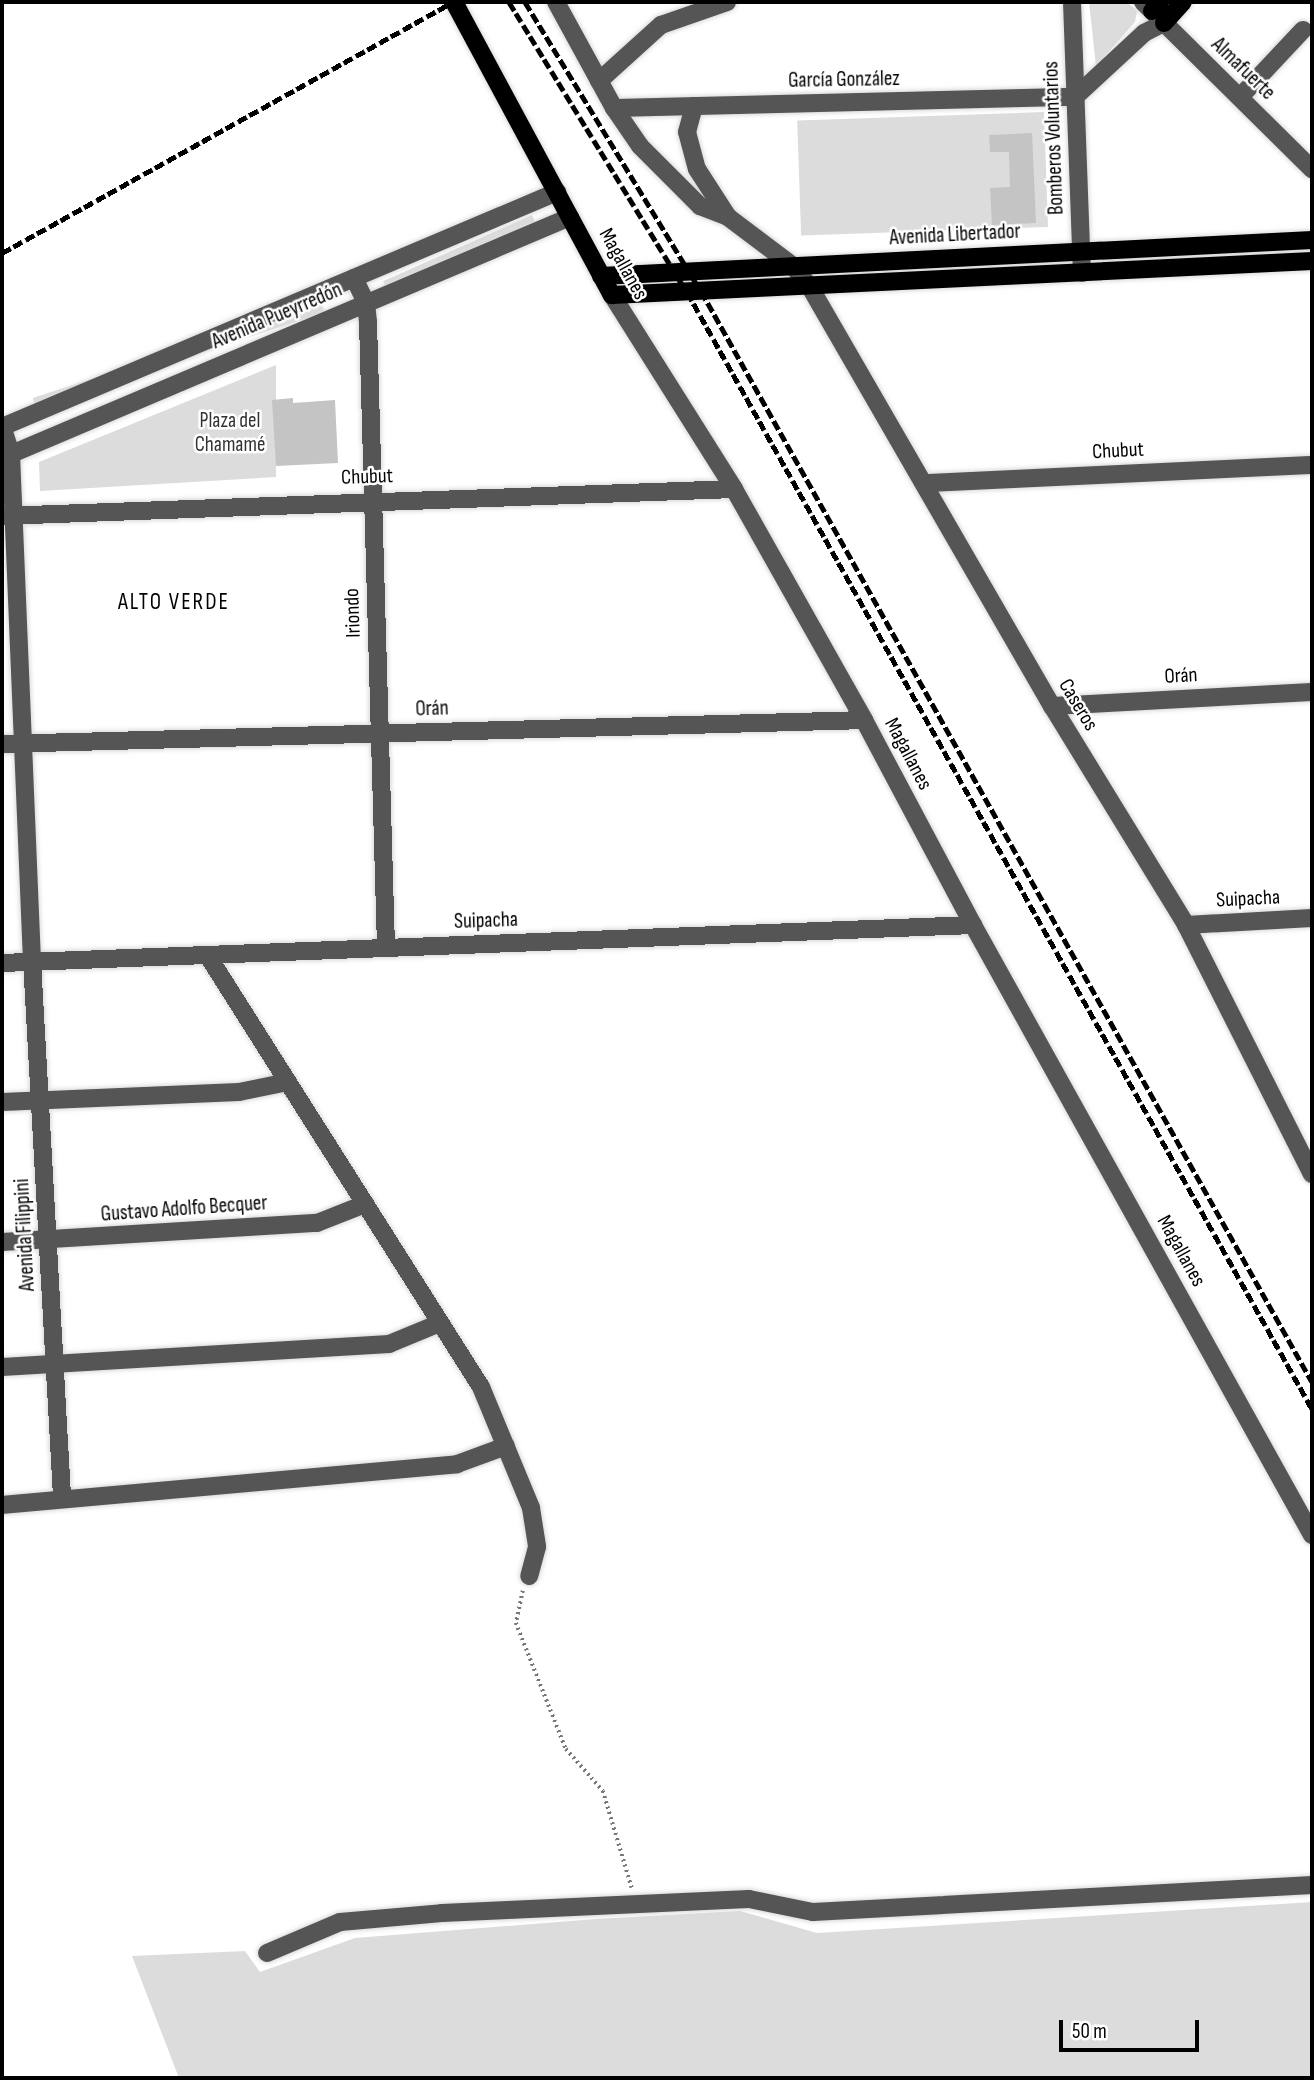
<!DOCTYPE html>
<meta charset="utf-8">
<style>
body{margin:0}
#map{position:relative;width:1314px;height:2080px;overflow:hidden;background:#fff;font-family:"Sofia Sans Condensed",sans-serif}
div>[style]{position:absolute}
[style*='--x']{left:calc(var(--x)*1px);top:calc(var(--y)*1px);width:calc(var(--w)*1px);rotate:calc(var(--a)*1deg)}
.green>*{inset:0;background:#dcdcdc;transform-origin:0 0}
.building>*{inset:0;background:#c4c4c4}
.path>*{height:3.5px;margin-top:-1.75px;transform-origin:0;background:repeating-linear-gradient(90deg,#777 0 2px,transparent 0 5.5px)}
.roads{filter:drop-shadow(0 0 2px #dbdbdb) drop-shadow(0 0 2px #dbdbdb)}
.minor>*{height:18px;margin:-9px;padding:0 9px;transform-origin:9px;border-radius:9px;background:#555}
.major>*{height:18px;margin:-9px;padding:0 9px;transform-origin:9px;border-radius:9px;background:#000}
.rail>*{height:5px;margin-top:-2.5px;transform-origin:0;background:repeating-linear-gradient(90deg,#000 0 10px,transparent 0 13.5px)}
span{translate:-50% -50%;white-space:nowrap;text-align:center;line-height:1.15;-webkit-text-stroke:5px #fff;paint-order:stroke}
.street-label{font-size:21px;color:#000}
.park-label{font-size:21px;color:#333}
.neighbourhood-label{font-size:23px;color:#000;letter-spacing:2px}
.frame{position:absolute;inset:0;border:4px solid #000;pointer-events:none}
.scale{position:absolute;left:1059px;top:2020px;width:140px;height:32px;box-sizing:border-box;border:4px solid #000;border-top:0;padding-left:9px;font-size:21px;line-height:24px;white-space:nowrap;color:#000;-webkit-text-stroke:5px #fff;paint-order:stroke}
</style>
<div id="map">
<div class="green">
<i style="clip-path:polygon(1089px 2px,1127px 2px,1137px 11px,1135px 22px,1096px 66px)"></i>
<i style="left:1044px;top:112px;width:115px;height:247px;rotate:88deg"></i>
<i style="left:532px;top:215px;width:10px;height:163px;rotate:66deg"></i>
<i style="left:322px;top:304px;width:9px;height:304px;rotate:72deg"></i>
<i style="clip-path:polygon(276px 365px,276px 477px,40px 491px,39px 462px)"></i>
<i style="clip-path:polygon(1312px 1902px,1312px 2078px,179px 2078px,132px 1956px,245px 1951px,260px 1972px,355px 1938px,596px 1919px,740px 1911px,817px 1933px)"></i>
</div>
<div class="building">
<i style="clip-path:polygon(1032px 133px,1036px 223px,992px 225px,990px 188px,1010px 187px,1009px 152px,990px 152px,989px 135px)"></i>
<i style="clip-path:polygon(293px 398px,293px 403px,335px 400px,338px 463px,276px 466px,272px 400px)"></i>
</div>
<div class="path">
<i style="--x:523;--y:1591;--w:33;--a:102"></i>
<i style="--x:516;--y:1623;--w:136;--a:68.4"></i>
<i style="--x:566;--y:1749;--w:56;--a:48.6"></i>
<i style="--x:603;--y:1791;--w:101;--a:73.4"></i>
</div>
<div class="roads">
<div class="minor">
<i style="--x:556;--y:2;--w:121;--a:61.3"></i>
<i style="--x:614;--y:108;--w:46;--a:55.6"></i>
<i style="--x:640;--y:146;--w:85;--a:45"></i>
<i style="--x:700;--y:206;--w:30;--a:21"></i>
<i style="--x:1072;--y:2;--w:271;--a:87.9"></i>
<i style="--x:1143;--y:2;--w:238;--a:44.7"></i>
<i style="--x:599;--y:81;--w:84;--a:-42.1"></i>
<i style="--x:661;--y:25;--w:70;--a:-19.2"></i>
<i style="--x:1075;--y:97;--w:94;--a:-42.8"></i>
<i style="--x:1144;--y:33;--w:22;--a:-27"></i>
<i style="--x:1240;--y:97;--w:92;--a:-46.8"></i>
<i style="--x:694;--y:106;--w:27;--a:105"></i>
<i style="--x:687;--y:132;--w:38;--a:75"></i>
<i style="--x:697;--y:169;--w:57;--a:57.1"></i>
<i style="--x:728;--y:217;--w:81;--a:37"></i>
<i style="--x:793;--y:266;--w:27;--a:51"></i>
<i style="--x:810;--y:287;--w:484;--a:60"></i>
<i style="--x:1052;--y:706;--w:257;--a:58.5"></i>
<i style="--x:1186;--y:925;--w:279;--a:63.2"></i>
<i style="--x:614;--y:108;--w:461;--a:-1.4"></i>
<i style="--x:354;--y:278;--w:28;--a:64"></i>
<i style="--x:366;--y:303;--w:19;--a:84"></i>
<i style="--x:368;--y:322;--w:626;--a:88.35"></i>
<i style="--x:612;--y:295;--w:229;--a:57.8"></i>
<i style="--x:734;--y:489;--w:265;--a:60.6"></i>
<i style="--x:864;--y:720;--w:232;--a:62"></i>
<i style="--x:973;--y:925;--w:698;--a:60.94"></i>
<i style="--x:2;--y:426;--w:29;--a:72"></i>
<i style="--x:11;--y:454;--w:507;--a:87.63"></i>
<i style="--x:32;--y:961;--w:536;--a:86.79"></i>
<i style="--x:2;--y:427;--w:603;--a:-22.95"></i>
<i style="--x:2;--y:458;--w:617;--a:-22.99"></i>
<i style="--x:927;--y:483;--w:385;--a:-2.7"></i>
<i style="--x:2;--y:516;--w:732;--a:-2.11"></i>
<i style="--x:1052;--y:706;--w:260;--a:-3.1"></i>
<i style="--x:2;--y:744;--w:862;--a:-1.59"></i>
<i style="--x:1186;--y:925;--w:126;--a:-3.2"></i>
<i style="--x:208;--y:956;--w:510;--a:57.65"></i>
<i style="--x:481;--y:1387;--w:131;--a:67.5"></i>
<i style="--x:531;--y:1508;--w:39;--a:81"></i>
<i style="--x:537;--y:1547;--w:30;--a:105"></i>
<i style="--x:2;--y:963;--w:972;--a:-2.24"></i>
<i style="--x:2;--y:1102;--w:237;--a:-2.4"></i>
<i style="--x:239;--y:1092;--w:50;--a:-11.5"></i>
<i style="--x:2;--y:1242;--w:316;--a:-3.5"></i>
<i style="--x:317;--y:1223;--w:52;--a:-21.6"></i>
<i style="--x:2;--y:1367;--w:388;--a:-3.4"></i>
<i style="--x:389;--y:1344;--w:55;--a:-22.4"></i>
<i style="--x:2;--y:1505;--w:457;--a:-5.1"></i>
<i style="--x:457;--y:1464;--w:52;--a:-20.2"></i>
<i style="--x:267;--y:1953;--w:79;--a:-23"></i>
<i style="--x:340;--y:1922;--w:102;--a:-5"></i>
<i style="--x:442;--y:1913;--w:307;--a:-2.6"></i>
<i style="--x:749;--y:1899;--w:65;--a:11.5"></i>
<i style="--x:813;--y:1912;--w:500;--a:-3.1"></i>
</div>
<div class="major">
<i style="--x:454;--y:2;--w:333;--a:61.7"></i>
<i style="--x:612;--y:295;--w:701;--a:-2.78"></i>
<i style="--x:1152;--y:11;--w:12;--a:-48"></i>
<i style="--x:1164;--y:23;--w:28;--a:-48"></i>
<i style="--x:601;--y:276;--w:712;--a:-2.9"></i>
</div>
</div>
<div class="rail">
<i style="--x:509;--y:2;--w:340;--a:58.5"></i>
<i style="--x:687;--y:292;--w:1280;--a:60.77"></i>
<i style="--x:525;--y:2;--w:338;--a:58.7"></i>
<i style="--x:701;--y:291;--w:1250;--a:60.75"></i>
<i style="--x:2;--y:253;--w:516;--a:-29.1"></i>
</div>
<div class="street-label">
<span style="left:1243px;top:69px;rotate:44deg">Almafuerte</span>
<span style="left:844px;top:80px;rotate:-1deg">García González</span>
<span style="left:1054px;top:138px;rotate:-92deg">Bomberos Voluntarios</span>
<span style="left:955px;top:235px;rotate:-3deg">Avenida Libertador</span>
<span style="left:623px;top:264px;rotate:61deg">Magallanes</span>
<span style="left:277px;top:316px;rotate:-23deg">Avenida Pueyrredón</span>
<span style="left:1118px;top:451px;rotate:-3deg">Chubut</span>
<span style="left:367px;top:477px;rotate:-2deg">Chubut</span>
<span style="left:353px;top:613px;rotate:-92deg">Iriondo</span>
<span style="left:1181px;top:676px;rotate:-3deg">Orán</span>
<span style="left:1078px;top:705px;rotate:59deg">Caseros</span>
<span style="left:432px;top:709px;rotate:-2deg">Orán</span>
<span style="left:908px;top:754px;rotate:62deg">Magallanes</span>
<span style="left:1248px;top:899px;rotate:-3deg">Suipacha</span>
<span style="left:486px;top:921px;rotate:-2deg">Suipacha</span>
<span style="left:184px;top:1209px;rotate:-4deg">Gustavo Adolfo Becquer</span>
<span style="left:25px;top:1235px;rotate:-93deg">Avenida Filippini</span>
<span style="left:1181px;top:1251px;rotate:61deg">Magallanes</span>
</div>
<div class="park-label">
<span style="left:230px;top:433px">Plaza del<br>Chamamé</span>
</div>
<div class="neighbourhood-label">
<span style="left:174px;top:602px">ALTO VERDE</span>
</div>
<div class="frame"></div>
<div class="scale">50 m</div>
</div>
